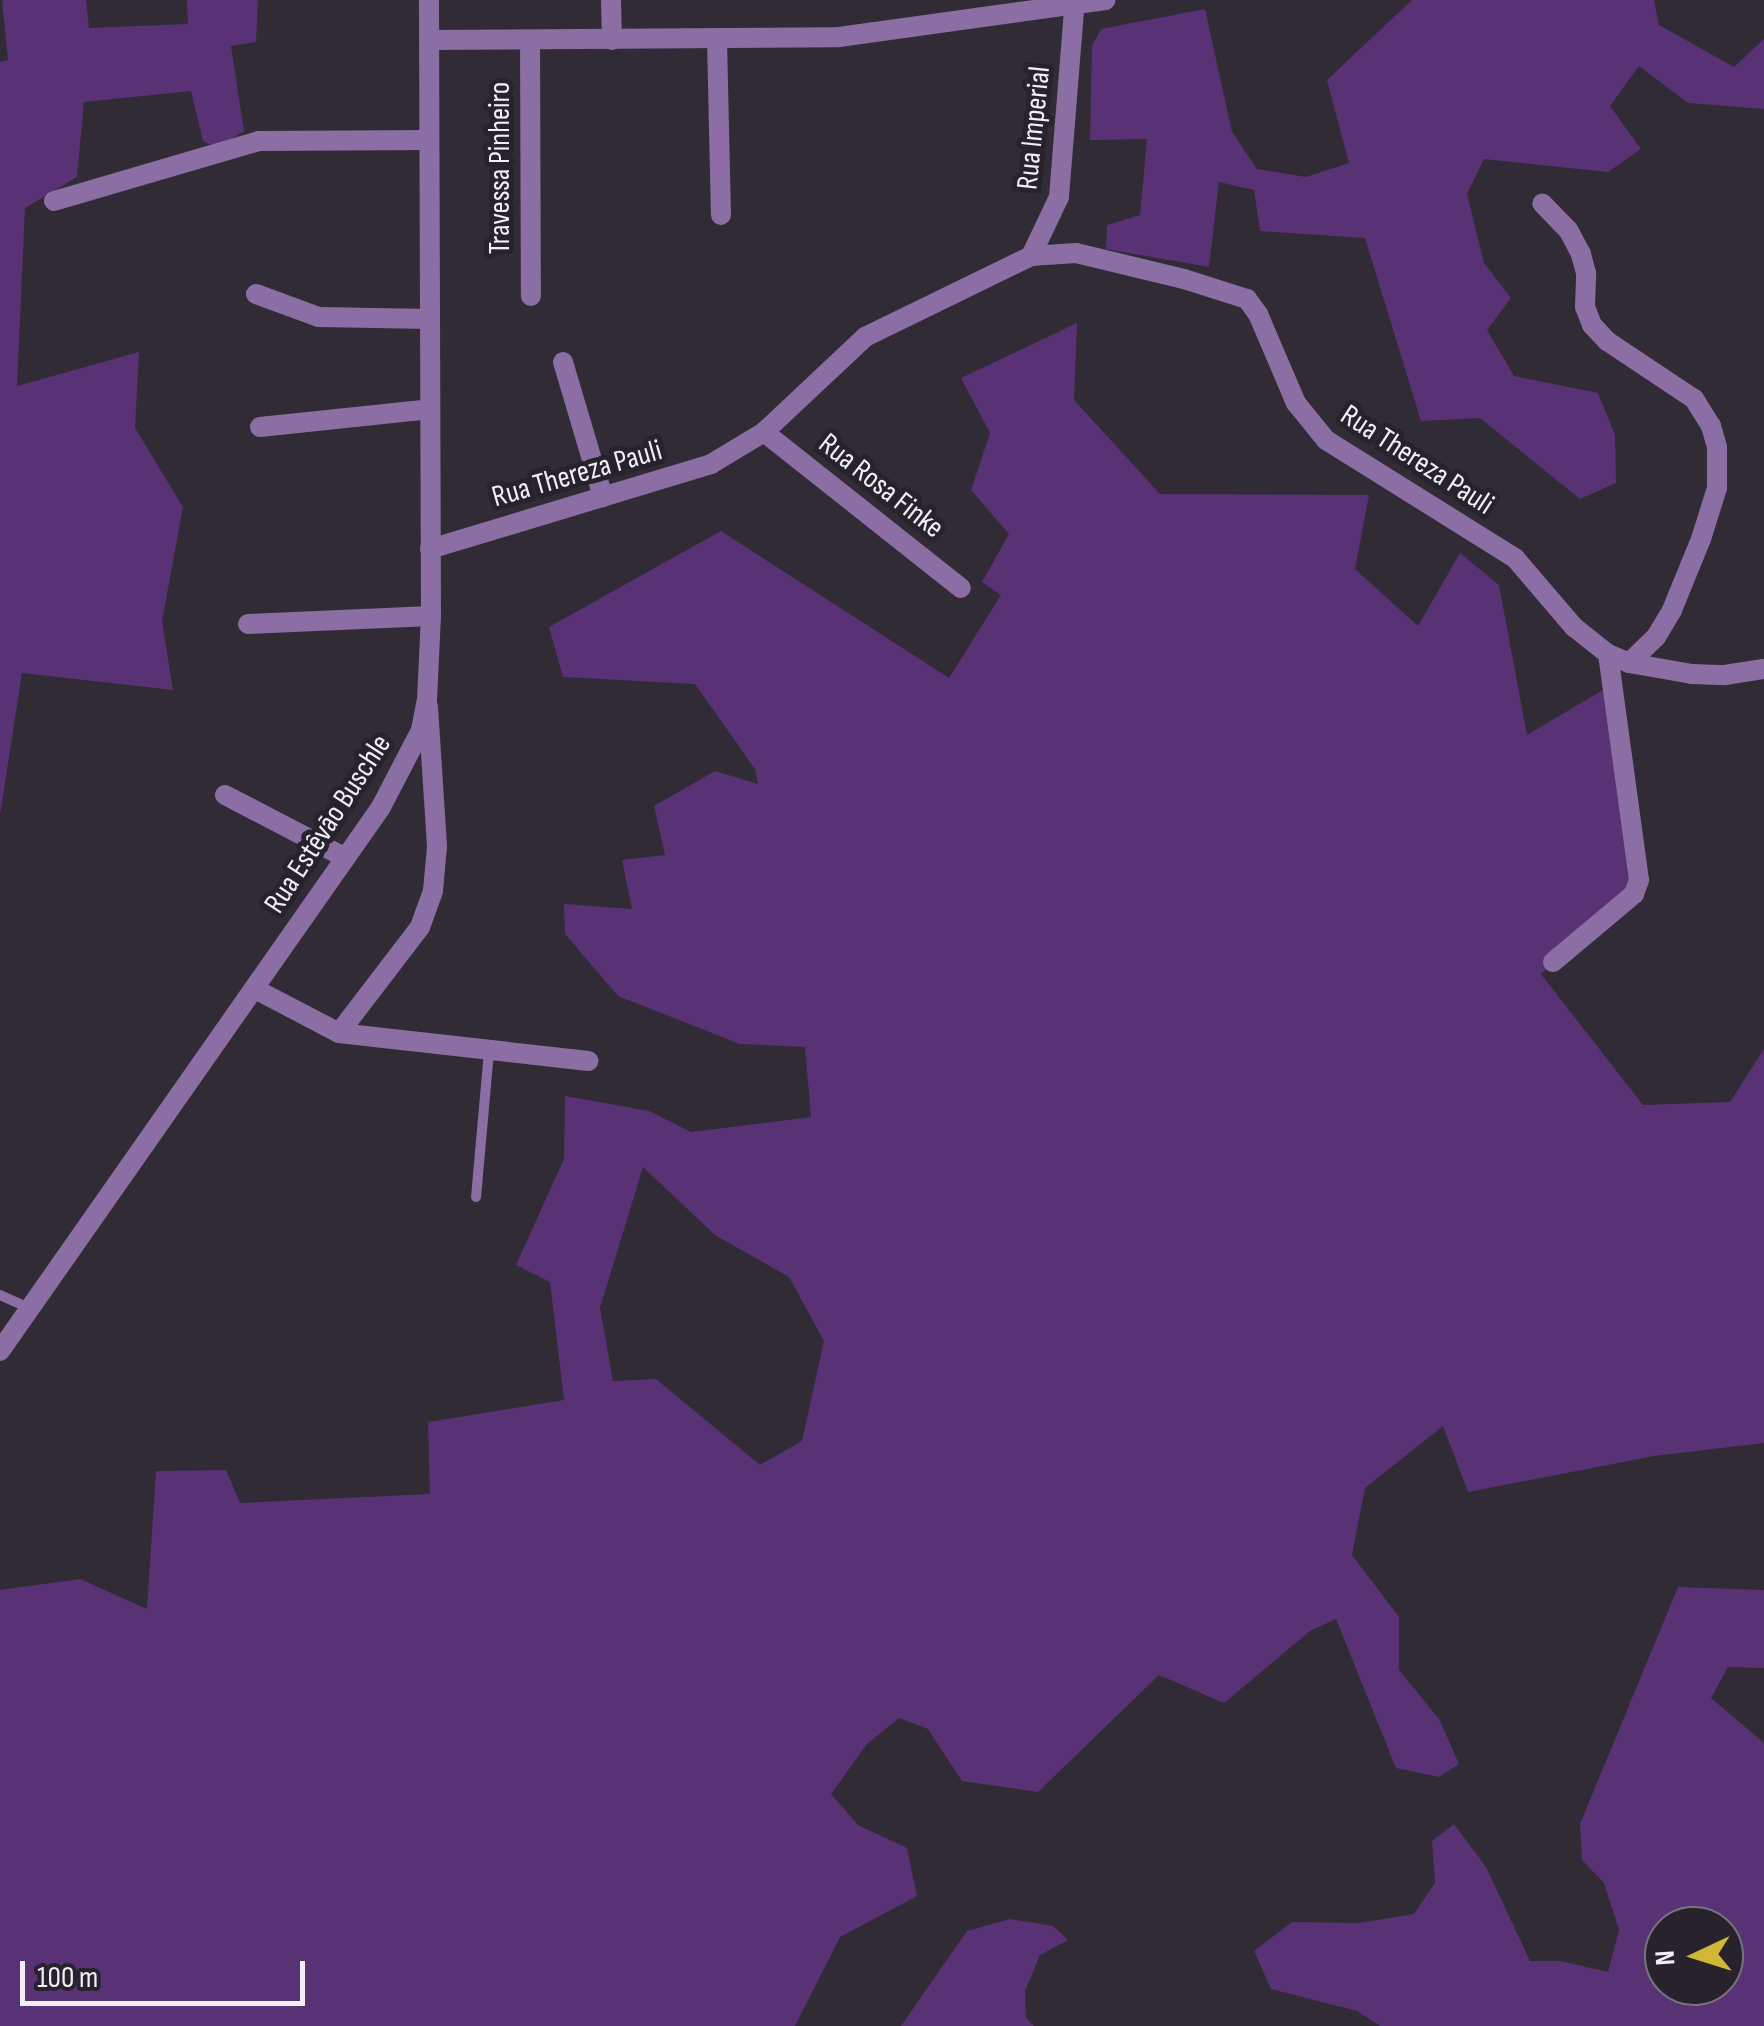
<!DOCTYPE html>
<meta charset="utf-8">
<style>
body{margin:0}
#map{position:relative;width:1764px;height:2026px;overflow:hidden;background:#312b36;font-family:"Sofia Sans Condensed",sans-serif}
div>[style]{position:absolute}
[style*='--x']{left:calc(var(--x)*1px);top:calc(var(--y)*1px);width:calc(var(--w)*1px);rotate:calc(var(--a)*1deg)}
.green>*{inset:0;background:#583275}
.service>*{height:10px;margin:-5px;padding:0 5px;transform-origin:5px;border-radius:5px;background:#8b6ea3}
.minor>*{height:20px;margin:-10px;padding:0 10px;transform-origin:10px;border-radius:10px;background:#8b6ea3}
.tertiary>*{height:20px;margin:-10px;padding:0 10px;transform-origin:10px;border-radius:10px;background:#8b6ea3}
span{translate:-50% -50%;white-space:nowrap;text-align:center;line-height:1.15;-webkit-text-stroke:10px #27222c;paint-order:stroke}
.street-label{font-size:30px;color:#f2eef6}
.north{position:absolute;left:1644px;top:1906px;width:100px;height:100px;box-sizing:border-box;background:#27222c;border:2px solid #78747d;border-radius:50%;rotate:266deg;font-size:28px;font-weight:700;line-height:40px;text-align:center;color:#f2eef6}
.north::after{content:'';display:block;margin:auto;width:35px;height:45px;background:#cfb837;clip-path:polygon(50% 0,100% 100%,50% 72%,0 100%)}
.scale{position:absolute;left:20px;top:1961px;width:285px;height:45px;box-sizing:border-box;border:5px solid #f2eef6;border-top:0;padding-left:12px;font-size:30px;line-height:35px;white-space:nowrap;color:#f2eef6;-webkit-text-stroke:8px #27222c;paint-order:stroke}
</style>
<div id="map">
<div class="green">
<i style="clip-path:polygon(2px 0,86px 0,89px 28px,188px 24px,187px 0,258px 0,256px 42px,231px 46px,244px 131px,218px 148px,203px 141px,191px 91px,84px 102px,77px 177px,25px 208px,17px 386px,139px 352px,135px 428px,183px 507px,162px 621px,173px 690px,22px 673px,0 815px,0 62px,8px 60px)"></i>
<i style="clip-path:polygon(1412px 0,1654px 0,1659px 25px,1734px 67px,1764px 39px,1764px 109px,1688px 103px,1639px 66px,1610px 106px,1641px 149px,1608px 172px,1484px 159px,1467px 194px,1484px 263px,1511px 298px,1487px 330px,1514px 376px,1598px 393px,1615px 435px,1616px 483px,1580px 499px,1480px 418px,1421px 421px,1365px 238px,1260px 231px,1254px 190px,1219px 182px,1209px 267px,1106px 249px,1107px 225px,1140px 215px,1147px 139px,1090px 140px,1092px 46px,1101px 29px,1205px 9px,1232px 132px,1257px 169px,1306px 177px,1349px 163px,1327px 80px)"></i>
<i style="clip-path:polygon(evenodd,1077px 323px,1074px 400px,1160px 494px,1369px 495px,1355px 569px,1418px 626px,1460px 553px,1499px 585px,1527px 735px,1613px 684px,1634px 894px,1541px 974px,1643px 1105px,1730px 1102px,1764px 1049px,1764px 1443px,1654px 1456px,1468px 1492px,1443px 1426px,1365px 1488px,1352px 1555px,1399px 1617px,1399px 1670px,1439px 1719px,1459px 1764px,1439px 1777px,1396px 1768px,1336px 1619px,1310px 1631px,1224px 1703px,1159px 1675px,1038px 1792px,962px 1781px,928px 1729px,899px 1718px,867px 1744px,831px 1794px,858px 1825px,907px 1848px,917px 1896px,840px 1937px,795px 2026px,0 2026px,0 1590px,80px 1579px,147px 1609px,156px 1471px,226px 1470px,240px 1503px,430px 1494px,428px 1422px,564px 1400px,550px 1282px,516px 1265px,564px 1159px,565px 1096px,649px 1111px,691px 1132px,811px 1117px,805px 1047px,740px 1044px,618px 996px,565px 934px,564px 904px,632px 909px,622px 860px,665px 855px,654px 806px,715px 771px,758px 784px,755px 769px,695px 684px,563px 677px,549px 627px,721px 531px,949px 678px,1001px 595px,982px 582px,1009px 534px,971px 490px,990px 433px,961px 378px,1077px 323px,643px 1167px,715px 1235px,789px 1277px,824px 1341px,802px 1441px,760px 1465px,656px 1379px,613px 1381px,600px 1308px,643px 1167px)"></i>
<i style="clip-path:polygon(evenodd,1678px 1587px,1764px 1590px,1764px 1668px,1728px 1667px,1711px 1698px,1764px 1743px,1764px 2026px,1380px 2026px,1357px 2011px,1271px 1989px,1254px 1951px,1292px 1922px,1358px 1923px,1414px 1914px,1435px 1883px,1432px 1841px,1454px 1824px,1486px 1867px,1530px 1961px,1561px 1961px,1608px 1972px,1619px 1930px,1604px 1883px,1582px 1860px,1580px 1824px,1678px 1587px,1664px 1926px,1724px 1926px,1724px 1986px,1664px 1986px,1664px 1926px)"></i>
<i style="clip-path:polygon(1010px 1919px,1053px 1926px,1068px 1940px,1040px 1955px,1025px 1991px,1026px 2018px,1034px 2026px,901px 2026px,967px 1931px)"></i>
</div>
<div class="service">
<i style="--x:476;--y:1197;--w:148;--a:-84.9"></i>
<i style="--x:0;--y:1295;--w:32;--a:24"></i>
</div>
<div class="minor">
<i style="--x:611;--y:0;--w:40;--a:88.6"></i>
<i style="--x:429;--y:40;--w:410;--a:-0.4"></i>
<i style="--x:839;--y:37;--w:269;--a:-7.9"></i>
<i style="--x:530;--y:40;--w:256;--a:89.8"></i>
<i style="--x:717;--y:40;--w:175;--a:88.7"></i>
<i style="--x:54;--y:201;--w:214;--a:-16.3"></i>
<i style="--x:259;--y:141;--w:170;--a:-0.3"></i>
<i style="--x:1031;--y:256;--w:65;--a:-64.6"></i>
<i style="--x:1059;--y:197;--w:198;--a:-85.4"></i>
<i style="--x:256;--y:294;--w:67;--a:20.1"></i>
<i style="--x:319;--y:317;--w:111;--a:1"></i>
<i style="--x:563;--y:362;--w:141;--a:73.5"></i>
<i style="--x:260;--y:427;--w:171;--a:-6"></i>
<i style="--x:764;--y:432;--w:251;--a:38.4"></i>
<i style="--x:430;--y:549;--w:294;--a:-16.8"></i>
<i style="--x:711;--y:464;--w:62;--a:-31.1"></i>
<i style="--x:764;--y:432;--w:139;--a:-43.2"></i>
<i style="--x:865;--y:337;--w:185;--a:-26"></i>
<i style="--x:1031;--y:256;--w:45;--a:-3.8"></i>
<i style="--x:1076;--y:253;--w:111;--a:13.5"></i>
<i style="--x:1184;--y:279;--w:66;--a:17.6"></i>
<i style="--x:1247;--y:299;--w:19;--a:54"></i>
<i style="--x:1258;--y:314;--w:97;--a:66.9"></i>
<i style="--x:1296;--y:403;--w:48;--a:51"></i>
<i style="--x:1326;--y:440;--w:223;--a:32"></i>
<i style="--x:1515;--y:558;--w:91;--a:49.5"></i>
<i style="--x:1574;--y:627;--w:43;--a:38.5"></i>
<i style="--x:1608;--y:654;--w:23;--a:23"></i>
<i style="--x:1629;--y:663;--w:37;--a:-44"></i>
<i style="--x:1656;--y:637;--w:31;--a:-59"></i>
<i style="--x:1672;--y:610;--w:77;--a:-67.8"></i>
<i style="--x:1701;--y:539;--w:53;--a:-72.6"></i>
<i style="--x:1717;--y:488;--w:41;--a:-90"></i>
<i style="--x:1717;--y:447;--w:22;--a:-106"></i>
<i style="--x:1711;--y:426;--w:32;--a:-122"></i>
<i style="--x:1694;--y:399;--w:105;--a:-146.3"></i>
<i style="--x:1607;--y:341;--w:22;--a:-133"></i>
<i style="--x:1592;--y:325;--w:19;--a:-111"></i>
<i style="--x:1585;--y:307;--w:34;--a:-88"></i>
<i style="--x:1586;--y:273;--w:20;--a:-105"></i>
<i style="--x:1581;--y:254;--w:27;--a:-118"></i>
<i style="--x:1568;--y:230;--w:37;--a:-134"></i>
<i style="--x:248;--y:624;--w:183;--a:-2.5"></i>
<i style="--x:1629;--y:663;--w:64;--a:9.9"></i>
<i style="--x:1692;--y:674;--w:33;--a:2"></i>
<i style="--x:1725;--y:675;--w:39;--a:-9"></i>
<i style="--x:225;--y:795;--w:136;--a:27.5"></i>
<i style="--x:1553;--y:962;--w:106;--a:-40"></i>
<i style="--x:1634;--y:894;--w:15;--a:-70"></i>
<i style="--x:1639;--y:880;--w:228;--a:-97.8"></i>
<i style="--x:255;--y:989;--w:95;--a:27.6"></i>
<i style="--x:339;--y:1033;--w:133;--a:-52.6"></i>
<i style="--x:420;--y:927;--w:38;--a:-70"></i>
<i style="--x:433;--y:891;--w:45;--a:-84.9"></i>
<i style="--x:437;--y:846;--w:140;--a:-93.7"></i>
<i style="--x:339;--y:1033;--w:251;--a:6.4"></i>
</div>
<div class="tertiary">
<i style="--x:0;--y:1351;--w:664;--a:-54.99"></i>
<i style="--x:381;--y:807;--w:87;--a:-62.5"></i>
<i style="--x:421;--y:730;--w:31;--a:-79"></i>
<i style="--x:427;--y:700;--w:84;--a:-87.3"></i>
<i style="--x:431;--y:616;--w:616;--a:-90.19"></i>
</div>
<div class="street-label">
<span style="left:1034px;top:128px;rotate:-84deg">Rua Imperial</span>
<span style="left:500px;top:168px;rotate:-90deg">Travessa Pinheiro</span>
<span style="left:1417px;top:460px;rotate:33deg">Rua Thereza Pauli</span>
<span style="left:577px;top:474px;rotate:-16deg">Rua Thereza Pauli</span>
<span style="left:881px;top:486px;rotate:38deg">Rua Rosa Finke</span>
<span style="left:328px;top:824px;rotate:-57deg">Rua Estêvão Buschle</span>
</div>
<div class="north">N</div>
<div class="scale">100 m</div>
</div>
